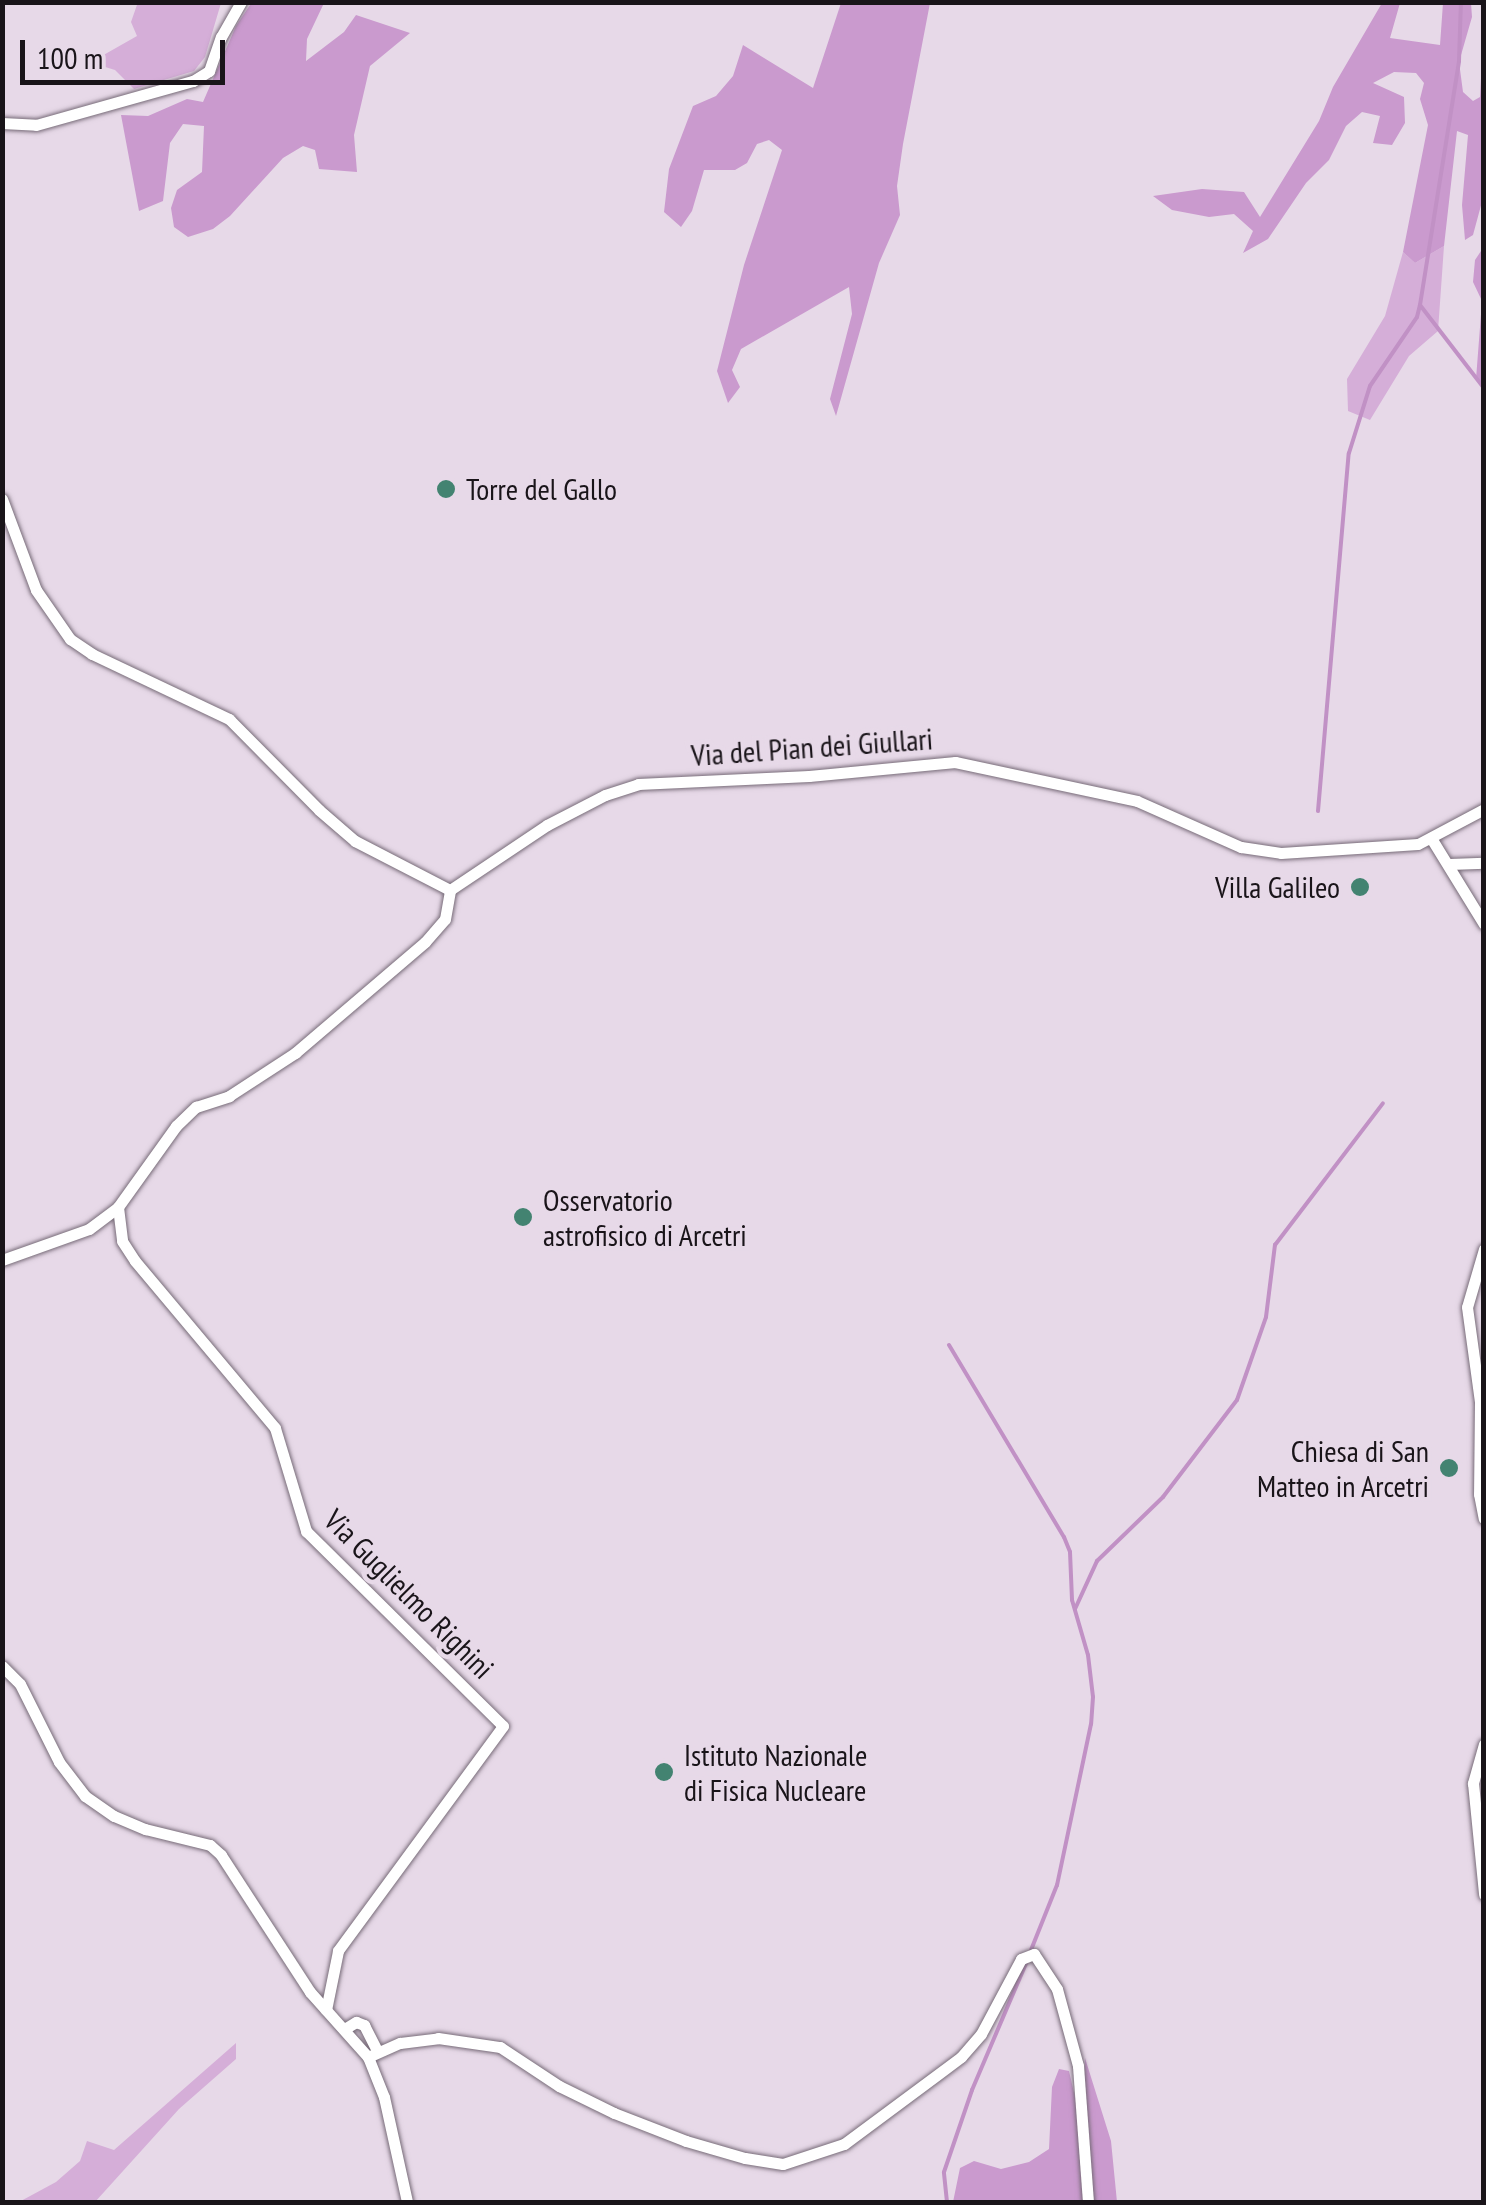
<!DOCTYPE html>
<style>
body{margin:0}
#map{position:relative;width:1486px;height:2205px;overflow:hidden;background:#e7d9e8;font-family:"PT Sans Narrow",sans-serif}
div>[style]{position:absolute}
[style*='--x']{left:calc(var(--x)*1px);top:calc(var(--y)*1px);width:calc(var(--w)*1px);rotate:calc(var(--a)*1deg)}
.green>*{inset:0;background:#d5aed8}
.forest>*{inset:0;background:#ca9ace}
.stream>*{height:4px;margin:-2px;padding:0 2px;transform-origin:2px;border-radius:2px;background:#c191c5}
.roads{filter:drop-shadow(0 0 2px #776b78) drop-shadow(0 0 2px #776b78)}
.street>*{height:11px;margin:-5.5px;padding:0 5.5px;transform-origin:5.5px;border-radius:5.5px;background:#fff}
.dots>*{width:28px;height:28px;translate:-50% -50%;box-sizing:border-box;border:5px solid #e7d9e8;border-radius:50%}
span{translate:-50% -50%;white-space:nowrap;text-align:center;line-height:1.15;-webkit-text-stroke:9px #e7d9e8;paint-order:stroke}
.poi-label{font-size:30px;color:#191419}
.left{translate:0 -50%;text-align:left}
.right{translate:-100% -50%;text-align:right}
.street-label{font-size:30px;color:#191419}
.frame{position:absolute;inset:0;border:5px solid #191419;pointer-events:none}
.scale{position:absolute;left:20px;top:40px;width:205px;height:45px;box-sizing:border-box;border:5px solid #191419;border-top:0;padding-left:12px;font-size:30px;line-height:35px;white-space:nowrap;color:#191419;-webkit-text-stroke:8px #e7d9e8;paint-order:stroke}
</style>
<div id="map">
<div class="green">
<i style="clip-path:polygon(138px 2px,221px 3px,205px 57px,194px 71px,134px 89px,115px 70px,102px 66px,100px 57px,137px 36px,131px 22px)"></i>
<i style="clip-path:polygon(1444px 246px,1438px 331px,1409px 356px,1370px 420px,1348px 411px,1347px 379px,1385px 316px,1403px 252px,1415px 263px)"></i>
<i style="clip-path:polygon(236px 2043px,236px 2059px,179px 2109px,95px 2202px,19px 2202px,56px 2182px,80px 2161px,87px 2141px,114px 2150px)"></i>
</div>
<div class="forest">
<i style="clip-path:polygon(252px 2px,324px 3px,307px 39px,306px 61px,344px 32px,356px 15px,410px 33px,370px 66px,354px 135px,357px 172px,319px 169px,315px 150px,303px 146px,283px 158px,230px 216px,213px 229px,188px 237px,174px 227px,171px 208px,177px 190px,202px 172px,204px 126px,183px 124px,170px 143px,163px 201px,139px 211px,121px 115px,148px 116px,187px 99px,203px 102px,236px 26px)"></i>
<i style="clip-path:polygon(841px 3px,930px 3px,903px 144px,897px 186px,900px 215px,879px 263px,836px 416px,830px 399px,852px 314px,849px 287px,741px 349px,732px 370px,740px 387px,728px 403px,717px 371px,744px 265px,782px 150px,769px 140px,757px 144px,747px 163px,735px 170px,704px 170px,692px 211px,681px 227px,664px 212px,669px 169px,693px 106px,716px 96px,733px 76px,743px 45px,813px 88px)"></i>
<i style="clip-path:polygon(1382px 3px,1400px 3px,1390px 38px,1440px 45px,1443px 3px,1471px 3px,1472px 17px,1459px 62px,1463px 92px,1473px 101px,1480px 97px,1483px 40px,1483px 198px,1473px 235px,1465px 240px,1462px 205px,1468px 135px,1457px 131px,1444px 246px,1415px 263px,1403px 252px,1428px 125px,1420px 99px,1424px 83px,1416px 73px,1394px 72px,1373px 83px,1404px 97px,1405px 123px,1392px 145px,1373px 143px,1380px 116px,1362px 112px,1346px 126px,1329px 160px,1306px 183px,1268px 239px,1243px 253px,1253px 231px,1234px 214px,1209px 217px,1172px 210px,1153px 196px,1202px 189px,1244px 192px,1260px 217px,1319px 121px,1333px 87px)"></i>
<i style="clip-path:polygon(1483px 248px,1483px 388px,1476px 379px,1482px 301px,1473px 282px,1475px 260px)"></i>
<i style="clip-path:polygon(1085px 2058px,1111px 2141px,1117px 2202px,953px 2202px,960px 2168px,974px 2161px,1001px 2169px,1029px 2162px,1049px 2149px,1052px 2087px,1059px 2069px,1069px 2071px,1083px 2132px)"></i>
</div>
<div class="stream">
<i style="--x:1420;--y:305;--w:105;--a:52.4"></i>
<i style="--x:1318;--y:811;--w:359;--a:-85.1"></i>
<i style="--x:1349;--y:453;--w:70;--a:-72.6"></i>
<i style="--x:1370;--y:386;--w:83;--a:-55.7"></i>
<i style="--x:1417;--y:317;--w:12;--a:-76"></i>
<i style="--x:1420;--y:305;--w:247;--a:-80.9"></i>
<i style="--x:1459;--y:61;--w:59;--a:-88.1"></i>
<i style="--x:949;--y:1345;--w:224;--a:59.1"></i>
<i style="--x:1064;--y:1537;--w:16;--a:68"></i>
<i style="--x:1070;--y:1552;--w:48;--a:87.6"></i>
<i style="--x:1072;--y:1600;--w:57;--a:73.8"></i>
<i style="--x:1088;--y:1655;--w:42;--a:83.2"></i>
<i style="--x:1093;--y:1697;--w:27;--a:94"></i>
<i style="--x:1091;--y:1724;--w:165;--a:101.9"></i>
<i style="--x:1057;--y:1885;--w:70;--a:111.8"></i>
<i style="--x:1075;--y:1609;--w:53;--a:-65.4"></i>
<i style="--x:1097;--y:1561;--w:92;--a:-44.1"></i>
<i style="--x:1163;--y:1497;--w:122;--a:-52.7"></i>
<i style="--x:1237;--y:1400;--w:88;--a:-70.7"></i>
<i style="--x:1266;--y:1317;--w:73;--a:-82.9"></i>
<i style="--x:1275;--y:1245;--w:178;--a:-52.7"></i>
<i style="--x:947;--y:2202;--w:30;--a:-96"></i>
<i style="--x:944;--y:2172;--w:87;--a:-71.1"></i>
<i style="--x:972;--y:2090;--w:142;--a:-66.9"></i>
</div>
<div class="roads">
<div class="street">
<i style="--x:2;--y:123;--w:34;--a:3"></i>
<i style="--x:36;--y:125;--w:163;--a:-15.7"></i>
<i style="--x:193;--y:81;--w:19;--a:-32"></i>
<i style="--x:209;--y:71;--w:36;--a:-71"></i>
<i style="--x:221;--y:37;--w:40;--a:-60.3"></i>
<i style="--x:2;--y:499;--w:97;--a:69.5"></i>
<i style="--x:36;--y:590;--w:60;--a:55.2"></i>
<i style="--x:70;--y:639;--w:27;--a:34"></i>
<i style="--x:92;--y:654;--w:152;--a:25.4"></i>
<i style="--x:229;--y:719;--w:128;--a:45.3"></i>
<i style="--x:319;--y:810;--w:48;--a:40.7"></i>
<i style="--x:355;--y:841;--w:107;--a:27.3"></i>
<i style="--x:1431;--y:838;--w:101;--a:58.4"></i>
<i style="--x:1449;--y:864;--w:35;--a:-2"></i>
<i style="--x:450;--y:890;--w:117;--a:-33.8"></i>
<i style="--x:547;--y:825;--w:65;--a:-27.3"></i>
<i style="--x:605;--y:795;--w:35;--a:-18"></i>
<i style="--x:638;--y:784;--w:171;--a:-2.7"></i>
<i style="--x:809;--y:776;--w:147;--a:-5.5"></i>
<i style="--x:955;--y:762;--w:186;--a:12.1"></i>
<i style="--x:1137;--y:801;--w:114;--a:23.9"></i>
<i style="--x:1241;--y:847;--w:40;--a:8.5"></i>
<i style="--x:1281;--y:853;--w:137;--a:-3.8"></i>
<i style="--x:1418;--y:844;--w:75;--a:-27.9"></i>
<i style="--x:118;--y:1207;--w:34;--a:83"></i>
<i style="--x:122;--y:1241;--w:24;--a:57"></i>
<i style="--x:135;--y:1261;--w:218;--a:50"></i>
<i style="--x:275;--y:1428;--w:108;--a:73.2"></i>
<i style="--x:306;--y:1531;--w:277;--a:44.7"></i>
<i style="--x:503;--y:1726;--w:279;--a:126.3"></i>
<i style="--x:338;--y:1951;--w:60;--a:101.5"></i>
<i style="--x:1484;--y:1249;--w:60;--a:106.3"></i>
<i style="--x:1467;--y:1307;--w:96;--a:82.2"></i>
<i style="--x:1480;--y:1402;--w:92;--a:90.6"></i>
<i style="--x:1479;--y:1494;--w:25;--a:79"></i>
<i style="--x:2;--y:1260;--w:92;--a:-19.6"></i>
<i style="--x:89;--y:1229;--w:36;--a:-37"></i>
<i style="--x:118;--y:1207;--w:100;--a:-54.4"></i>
<i style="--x:176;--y:1126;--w:28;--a:-44"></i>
<i style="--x:196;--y:1107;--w:35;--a:-18"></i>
<i style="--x:229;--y:1096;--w:79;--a:-33.1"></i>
<i style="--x:295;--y:1053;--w:171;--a:-40.5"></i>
<i style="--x:425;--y:942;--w:30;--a:-49"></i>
<i style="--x:445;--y:919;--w:29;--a:-80"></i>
<i style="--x:2;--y:1666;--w:25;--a:45"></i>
<i style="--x:20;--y:1684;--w:87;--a:63.4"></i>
<i style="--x:59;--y:1762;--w:43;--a:52.6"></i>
<i style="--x:85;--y:1796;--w:35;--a:35"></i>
<i style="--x:114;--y:1816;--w:34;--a:23"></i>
<i style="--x:145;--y:1829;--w:67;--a:13.8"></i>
<i style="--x:210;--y:1845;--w:15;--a:42"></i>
<i style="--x:221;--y:1855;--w:163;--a:57"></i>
<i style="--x:310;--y:1992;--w:87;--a:48.3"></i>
<i style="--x:368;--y:2057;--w:43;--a:68.2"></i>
<i style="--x:384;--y:2097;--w:107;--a:77.6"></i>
<i style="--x:1484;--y:1744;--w:41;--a:105.8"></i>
<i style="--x:1473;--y:1783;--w:112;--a:84.3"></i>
<i style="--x:346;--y:2028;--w:12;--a:-31"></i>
<i style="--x:356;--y:2022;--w:9;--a:21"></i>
<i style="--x:364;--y:2025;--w:30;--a:63"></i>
<i style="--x:368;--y:2057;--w:35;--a:-24"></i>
<i style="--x:400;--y:2043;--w:38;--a:-7"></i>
<i style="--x:438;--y:2038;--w:63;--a:8.3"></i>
<i style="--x:500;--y:2047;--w:71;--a:33.5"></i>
<i style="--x:559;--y:2086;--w:61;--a:26.1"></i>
<i style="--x:614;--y:2113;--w:77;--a:21.3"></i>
<i style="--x:686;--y:2141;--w:61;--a:16.1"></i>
<i style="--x:745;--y:2158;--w:38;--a:9"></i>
<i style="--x:783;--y:2164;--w:64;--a:-18.2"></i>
<i style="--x:844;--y:2144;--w:146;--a:-36.6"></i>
<i style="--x:961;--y:2057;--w:30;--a:-49"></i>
<i style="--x:981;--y:2034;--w:85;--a:-61.9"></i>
<i style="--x:1021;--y:1959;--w:14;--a:-21"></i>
<i style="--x:1034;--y:1954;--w:42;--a:56.7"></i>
<i style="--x:1057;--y:1989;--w:80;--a:74.7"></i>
<i style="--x:1078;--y:2066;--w:136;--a:85.8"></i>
</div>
</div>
<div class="dots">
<i style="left:446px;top:489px;background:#438371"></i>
<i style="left:1360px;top:887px;background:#438371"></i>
<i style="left:523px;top:1217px;background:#438371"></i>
<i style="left:1449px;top:1468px;background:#438371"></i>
<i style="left:664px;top:1772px;background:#438371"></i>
</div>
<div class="poi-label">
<span class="left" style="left:466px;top:489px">Torre del Gallo</span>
<span class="right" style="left:1340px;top:887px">Villa Galileo</span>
<span class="left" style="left:543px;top:1217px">Osservatorio<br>astrofisico di Arcetri</span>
<span class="right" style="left:1429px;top:1468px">Chiesa di San<br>Matteo in Arcetri</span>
<span class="left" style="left:684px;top:1772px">Istituto Nazionale<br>di Fisica Nucleare</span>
</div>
<div class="street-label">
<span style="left:812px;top:747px;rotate:-4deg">Via del Pian dei Giullari</span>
<span style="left:409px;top:1594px;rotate:45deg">Via Guglielmo Righini</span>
</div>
<div class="frame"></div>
<div class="scale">100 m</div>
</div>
